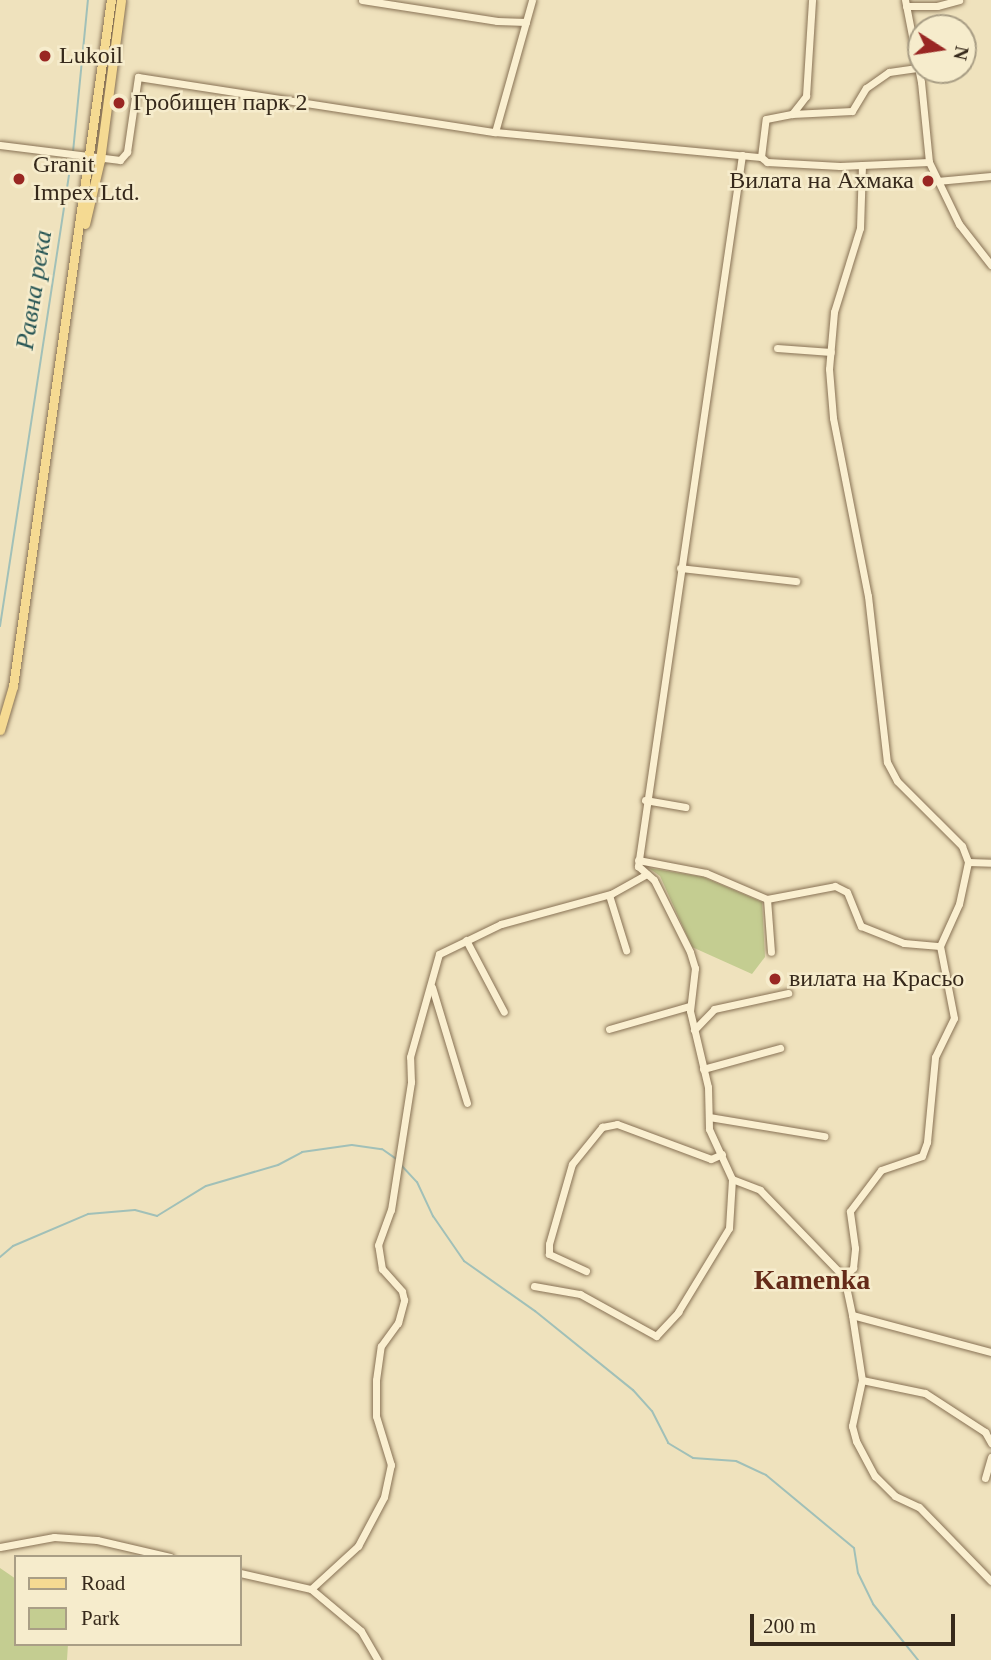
<!DOCTYPE html>
<meta charset="utf-8">
<style>
body{margin:0}
#map{position:relative;width:991px;height:1660px;overflow:hidden;background:#efe2bd;font-family:Georgia,serif}
div>[style]{position:absolute}
[style*='--x']{left:calc(var(--x)*1px);top:calc(var(--y)*1px);width:calc(var(--w)*1px);rotate:calc(var(--a)*1deg)}
.green>*{inset:0;background:#c4cd91}
.stream>*{height:2px;margin:-1px;padding:0 1px;transform-origin:1px;border-radius:1px;background:#a1c0b8}
.roads{filter:drop-shadow(0 0 2px #887255) drop-shadow(0 0 2px #887255)}
.minor>*{height:7px;margin:-3.5px;padding:0 3.5px;transform-origin:3.5px;border-radius:3.5px;background:#faefd0}
.major>*{height:9px;margin:-4.5px;padding:0 4.5px;transform-origin:4.5px;border-radius:4.5px;background:#f5da92}
.dots>*{width:19px;height:19px;translate:-50% -50%;box-sizing:border-box;border:4px solid #f6eccc;border-radius:50%}
span{translate:-50% -50%;white-space:nowrap;text-align:center;line-height:1.15;-webkit-text-stroke:5px #f6eccc;paint-order:stroke}
.poi-label{font-size:24px;color:#36291b}
.left{translate:0 -50%;text-align:left}
.right{translate:-100% -50%;text-align:right}
.water-label{font-size:26px;color:#295756;font-style:italic}
.quarter-label{font-size:28px;color:#642b19;font-weight:700}
.legend{position:absolute;left:14px;top:1555px;width:228px;height:91px;box-sizing:border-box;background:#f6eccc;border:2px solid #a99e85;margin:0;padding:9px 12px;list-style:none;font-size:21px;color:#36291b}
.legend li{display:flex;align-items:center;gap:14px;height:35px}
.legend b{width:35px;border:2px solid #a99e85}
.north{position:absolute;left:907px;top:14px;width:70px;height:70px;box-sizing:border-box;background:#f6eccc;border:2px solid #a99e85;border-radius:50%;rotate:102deg;font-size:19px;font-weight:700;line-height:28px;text-align:center;color:#36291b}
.north::after{content:'';display:block;margin:auto;width:24px;height:32px;background:#992723;clip-path:polygon(50% 0,100% 100%,50% 72%,0 100%)}
.scale{position:absolute;left:750px;top:1614px;width:205px;height:32px;box-sizing:border-box;border:4px solid #36291b;border-top:0;padding-left:9px;font-size:21px;line-height:24px;white-space:nowrap;color:#36291b;-webkit-text-stroke:5px #f6eccc;paint-order:stroke}
</style>
<div id="map">
<div class="green">
<i style="clip-path:polygon(649px 868px,703px 877px,762px 902px,765px 957px,752px 974px,692px 947px,660px 876px)"></i>
<i style="clip-path:polygon(0 1568px,16px 1579px,16px 1644px,68px 1644px,67px 1660px,0 1660px)"></i>
</div>
<div class="stream">
<i style="--x:73;--y:152;--w:153;--a:-84.4"></i>
<i style="--x:0;--y:626;--w:474;--a:-81.3"></i>
<i style="--x:401;--y:1165;--w:23;--a:47"></i>
<i style="--x:417;--y:1182;--w:38;--a:65"></i>
<i style="--x:433;--y:1216;--w:55;--a:55.4"></i>
<i style="--x:464;--y:1261;--w:87;--a:35.2"></i>
<i style="--x:535;--y:1311;--w:126;--a:38.9"></i>
<i style="--x:633;--y:1390;--w:28;--a:48"></i>
<i style="--x:652;--y:1411;--w:36;--a:63"></i>
<i style="--x:668;--y:1443;--w:29;--a:31"></i>
<i style="--x:693;--y:1458;--w:43;--a:4"></i>
<i style="--x:736;--y:1461;--w:33;--a:25"></i>
<i style="--x:766;--y:1475;--w:114;--a:39.7"></i>
<i style="--x:854;--y:1548;--w:25;--a:81"></i>
<i style="--x:858;--y:1573;--w:34;--a:64"></i>
<i style="--x:873;--y:1604;--w:72;--a:51.2"></i>
<i style="--x:0;--y:1257;--w:17;--a:-40"></i>
<i style="--x:13;--y:1246;--w:82;--a:-23.1"></i>
<i style="--x:88;--y:1214;--w:47;--a:-4.9"></i>
<i style="--x:135;--y:1210;--w:23;--a:15"></i>
<i style="--x:157;--y:1216;--w:57;--a:-31.5"></i>
<i style="--x:206;--y:1186;--w:75;--a:-16.3"></i>
<i style="--x:278;--y:1165;--w:27;--a:-28"></i>
<i style="--x:302;--y:1152;--w:50;--a:-8"></i>
<i style="--x:352;--y:1145;--w:30;--a:8"></i>
<i style="--x:382;--y:1149;--w:16;--a:35"></i>
</div>
<div class="roads">
<div class="minor">
<i style="--x:362;--y:0;--w:137;--a:8.8"></i>
<i style="--x:497;--y:21;--w:29;--a:2"></i>
<i style="--x:906;--y:6;--w:31;--a:0"></i>
<i style="--x:937;--y:6;--w:23;--a:-15"></i>
<i style="--x:792;--y:114;--w:60;--a:-2.9"></i>
<i style="--x:852;--y:111;--w:27;--a:-59"></i>
<i style="--x:866;--y:88;--w:28;--a:-35"></i>
<i style="--x:889;--y:72;--w:30;--a:-8"></i>
<i style="--x:495;--y:132;--w:137;--a:-74.3"></i>
<i style="--x:0;--y:145;--w:121;--a:7.1"></i>
<i style="--x:120;--y:160;--w:11;--a:-49"></i>
<i style="--x:127;--y:152;--w:76;--a:-81.7"></i>
<i style="--x:138;--y:77;--w:361;--a:8.8"></i>
<i style="--x:495;--y:132;--w:267;--a:5.4"></i>
<i style="--x:761;--y:157;--w:38;--a:-83"></i>
<i style="--x:766;--y:119;--w:26;--a:-11"></i>
<i style="--x:792;--y:114;--w:23;--a:-52"></i>
<i style="--x:806;--y:96;--w:96;--a:-86.4"></i>
<i style="--x:742;--y:155;--w:719;--a:98.32"></i>
<i style="--x:638;--y:866;--w:21;--a:41"></i>
<i style="--x:654;--y:880;--w:80;--a:63.4"></i>
<i style="--x:690;--y:952;--w:17;--a:73"></i>
<i style="--x:695;--y:968;--w:43;--a:96.6"></i>
<i style="--x:690;--y:1011;--w:78;--a:76.7"></i>
<i style="--x:708;--y:1087;--w:42;--a:88.6"></i>
<i style="--x:709;--y:1129;--w:55;--a:65.3"></i>
<i style="--x:732;--y:1179;--w:30;--a:21"></i>
<i style="--x:760;--y:1190;--w:121;--a:46"></i>
<i style="--x:844;--y:1277;--w:13;--a:-45"></i>
<i style="--x:853;--y:1268;--w:20;--a:-84"></i>
<i style="--x:855;--y:1248;--w:37;--a:-98"></i>
<i style="--x:850;--y:1211;--w:51;--a:-52.9"></i>
<i style="--x:881;--y:1170;--w:43;--a:-18.9"></i>
<i style="--x:922;--y:1156;--w:15;--a:-70"></i>
<i style="--x:927;--y:1142;--w:85;--a:-84.6"></i>
<i style="--x:935;--y:1057;--w:43;--a:-64"></i>
<i style="--x:954;--y:1018;--w:73;--a:-101"></i>
<i style="--x:940;--y:946;--w:46;--a:-65.7"></i>
<i style="--x:959;--y:904;--w:43;--a:-77.9"></i>
<i style="--x:761;--y:157;--w:8;--a:40"></i>
<i style="--x:767;--y:162;--w:73;--a:3.1"></i>
<i style="--x:840;--y:166;--w:89;--a:-2.6"></i>
<i style="--x:929;--y:162;--w:80;--a:-95.7"></i>
<i style="--x:921;--y:82;--w:84;--a:-101"></i>
<i style="--x:929;--y:162;--w:69;--a:64.2"></i>
<i style="--x:959;--y:224;--w:52;--a:52"></i>
<i style="--x:862;--y:165;--w:63;--a:91.8"></i>
<i style="--x:860;--y:228;--w:88;--a:107.2"></i>
<i style="--x:834;--y:312;--w:57;--a:95"></i>
<i style="--x:829;--y:369;--w:49;--a:85.3"></i>
<i style="--x:833;--y:418;--w:181;--a:78.9"></i>
<i style="--x:868;--y:596;--w:167;--a:83.5"></i>
<i style="--x:887;--y:762;--w:21;--a:62"></i>
<i style="--x:897;--y:781;--w:92;--a:45"></i>
<i style="--x:962;--y:846;--w:17;--a:69"></i>
<i style="--x:968;--y:862;--w:23;--a:2"></i>
<i style="--x:937;--y:181;--w:54;--a:-5.3"></i>
<i style="--x:777;--y:348;--w:54;--a:4.2"></i>
<i style="--x:680;--y:568;--w:117;--a:6.4"></i>
<i style="--x:645;--y:800;--w:41;--a:9.9"></i>
<i style="--x:638;--y:860;--w:69;--a:10.8"></i>
<i style="--x:706;--y:873;--w:66;--a:23.1"></i>
<i style="--x:767;--y:899;--w:69;--a:-10.8"></i>
<i style="--x:835;--y:886;--w:13;--a:27"></i>
<i style="--x:847;--y:892;--w:37;--a:68"></i>
<i style="--x:861;--y:926;--w:46;--a:21.6"></i>
<i style="--x:904;--y:943;--w:36;--a:5"></i>
<i style="--x:609;--y:895;--w:58;--a:72.8"></i>
<i style="--x:767;--y:899;--w:53;--a:85.7"></i>
<i style="--x:466;--y:940;--w:81;--a:62.2"></i>
<i style="--x:432;--y:987;--w:121;--a:73.2"></i>
<i style="--x:609;--y:1029;--w:84;--a:-15.9"></i>
<i style="--x:694;--y:1030;--w:29;--a:-46"></i>
<i style="--x:714;--y:1009;--w:76;--a:-12.2"></i>
<i style="--x:703;--y:1069;--w:80;--a:-15.3"></i>
<i style="--x:709;--y:1117;--w:117;--a:9.4"></i>
<i style="--x:586;--y:1271;--w:41;--a:-155.3"></i>
<i style="--x:549;--y:1254;--w:10;--a:-90"></i>
<i style="--x:549;--y:1244;--w:83;--a:-74"></i>
<i style="--x:572;--y:1164;--w:48;--a:-51"></i>
<i style="--x:602;--y:1127;--w:15;--a:-11"></i>
<i style="--x:617;--y:1124;--w:100;--a:20.4"></i>
<i style="--x:711;--y:1159;--w:12;--a:-24"></i>
<i style="--x:844;--y:1277;--w:39;--a:78"></i>
<i style="--x:852;--y:1315;--w:144;--a:14.9"></i>
<i style="--x:534;--y:1286;--w:47;--a:9.9"></i>
<i style="--x:580;--y:1294;--w:87;--a:28.9"></i>
<i style="--x:656;--y:1336;--w:33;--a:-47"></i>
<i style="--x:678;--y:1312;--w:98;--a:-58.7"></i>
<i style="--x:729;--y:1228;--w:49;--a:-86.5"></i>
<i style="--x:852;--y:1315;--w:66;--a:81.3"></i>
<i style="--x:862;--y:1380;--w:47;--a:102.3"></i>
<i style="--x:852;--y:1426;--w:16;--a:75"></i>
<i style="--x:856;--y:1441;--w:40;--a:62"></i>
<i style="--x:875;--y:1476;--w:28;--a:45"></i>
<i style="--x:895;--y:1496;--w:26;--a:25"></i>
<i style="--x:919;--y:1507;--w:103;--a:45.8"></i>
<i style="--x:862;--y:1380;--w:64;--a:11.7"></i>
<i style="--x:925;--y:1393;--w:72;--a:33"></i>
<i style="--x:985;--y:1432;--w:13;--a:61"></i>
<i style="--x:985;--y:1478;--w:22;--a:-74"></i>
<i style="--x:0;--y:1547;--w:55;--a:-10.5"></i>
<i style="--x:54;--y:1537;--w:43;--a:4"></i>
<i style="--x:97;--y:1540;--w:75;--a:13.1"></i>
<i style="--x:240;--y:1573;--w:73;--a:12.7"></i>
<i style="--x:311;--y:1589;--w:65;--a:40"></i>
<i style="--x:361;--y:1631;--w:34;--a:60"></i>
<i style="--x:311;--y:1589;--w:64;--a:-42.5"></i>
<i style="--x:358;--y:1546;--w:55;--a:-62"></i>
<i style="--x:384;--y:1497;--w:33;--a:-78"></i>
<i style="--x:391;--y:1465;--w:51;--a:-107"></i>
<i style="--x:376;--y:1416;--w:36;--a:-90"></i>
<i style="--x:376;--y:1380;--w:34;--a:-82"></i>
<i style="--x:381;--y:1346;--w:29;--a:-54"></i>
<i style="--x:398;--y:1323;--w:24;--a:-75"></i>
<i style="--x:404;--y:1300;--w:9;--a:-103"></i>
<i style="--x:402;--y:1291;--w:30;--a:-132"></i>
<i style="--x:382;--y:1269;--w:24;--a:-99"></i>
<i style="--x:378;--y:1245;--w:37;--a:-70"></i>
<i style="--x:391;--y:1210;--w:130;--a:-81.1"></i>
<i style="--x:411;--y:1082;--w:25;--a:-92"></i>
<i style="--x:410;--y:1057;--w:107;--a:-74.3"></i>
<i style="--x:439;--y:954;--w:69;--a:-25.8"></i>
<i style="--x:501;--y:924;--w:114;--a:-15.3"></i>
<i style="--x:611;--y:894;--w:41;--a:-29.1"></i>
</div>
<div class="major">
<i style="--x:85;--y:224;--w:66;--a:-76.8"></i>
<i style="--x:100;--y:160;--w:161;--a:-82.5"></i>
<i style="--x:0;--y:730;--w:46;--a:-73.5"></i>
<i style="--x:13;--y:686;--w:693;--a:-81.87"></i>
</div>
</div>
<div class="dots">
<i style="left:45px;top:56px;background:#992723"></i>
<i style="left:119px;top:103px;background:#992723"></i>
<i style="left:19px;top:179px;background:#992723"></i>
<i style="left:928px;top:181px;background:#992723"></i>
<i style="left:775px;top:979px;background:#992723"></i>
</div>
<div class="poi-label">
<span class="left" style="left:59px;top:56px">Lukoil</span>
<span class="left" style="left:133px;top:103px">Гробищен парк 2</span>
<span class="left" style="left:33px;top:179px">Granit<br>Impex Ltd.</span>
<span class="right" style="left:914px;top:181px">Вилата на Ахмака</span>
<span class="left" style="left:789px;top:979px">вилата на Красьо</span>
</div>
<div class="water-label">
<span style="left:34px;top:290px;rotate:-81deg">Равна река</span>
</div>
<div class="quarter-label">
<span style="left:812px;top:1280px">Kamenka</span>
</div>
<ul class="legend">
<li><b style="height:9px;background:#f5da92"></b>Road</li>
<li><b style="height:19px;background:#c4cd91"></b>Park</li>
</ul>
<div class="north">N</div>
<div class="scale">200 m</div>
</div>
